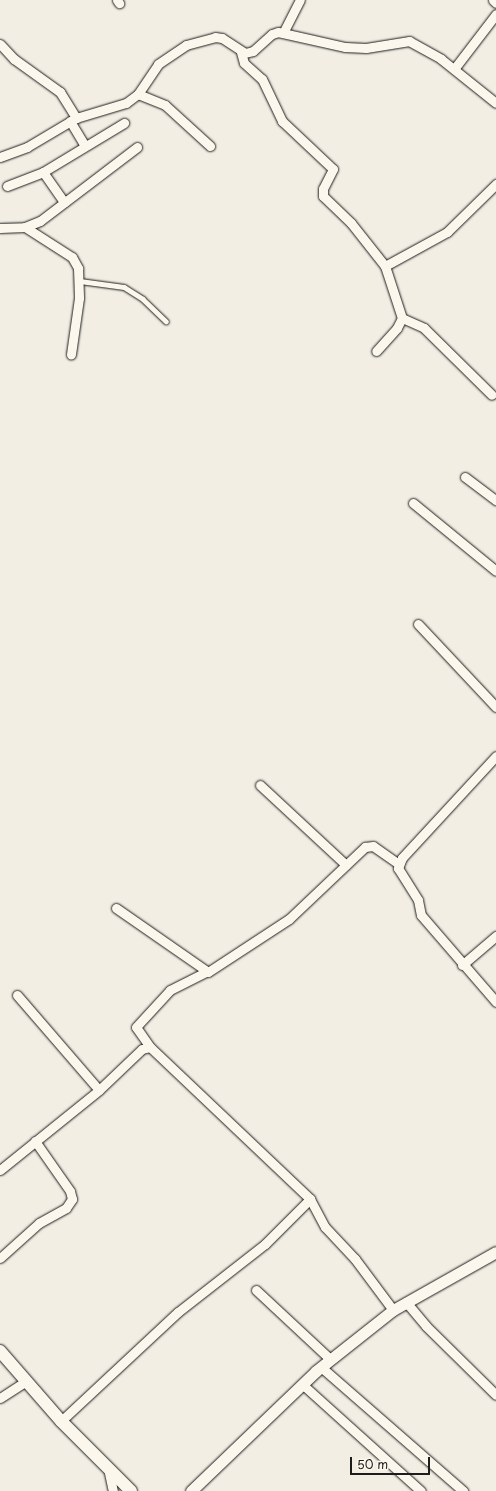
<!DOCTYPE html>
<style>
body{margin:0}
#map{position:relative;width:496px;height:1491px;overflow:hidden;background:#f2eee4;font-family:"Playpen Sans",sans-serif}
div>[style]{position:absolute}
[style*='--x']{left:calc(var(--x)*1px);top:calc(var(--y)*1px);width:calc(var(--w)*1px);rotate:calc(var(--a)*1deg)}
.roads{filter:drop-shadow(0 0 1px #1c1c1c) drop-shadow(0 0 1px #1c1c1c)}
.service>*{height:4.5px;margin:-2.25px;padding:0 2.25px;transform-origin:2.25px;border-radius:2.25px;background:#fbf7ec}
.minor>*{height:9px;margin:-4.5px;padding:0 4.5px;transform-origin:4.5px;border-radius:4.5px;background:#fbf7ec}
.tertiary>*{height:11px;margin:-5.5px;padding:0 5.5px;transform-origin:5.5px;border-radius:5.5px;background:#fbf7ec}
.secondary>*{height:12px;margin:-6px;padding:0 6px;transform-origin:6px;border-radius:6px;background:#fbf7ec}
span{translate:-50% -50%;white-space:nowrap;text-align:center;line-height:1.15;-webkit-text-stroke:3px #fbf7ec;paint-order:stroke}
.scale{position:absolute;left:350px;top:1457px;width:80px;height:18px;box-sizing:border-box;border:2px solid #1c1c1c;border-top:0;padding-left:5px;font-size:12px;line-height:14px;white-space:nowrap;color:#1c1c1c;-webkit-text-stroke:3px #fbf7ec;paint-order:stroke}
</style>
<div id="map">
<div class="roads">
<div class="service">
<i style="--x:80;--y:281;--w:44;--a:7.8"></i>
<i style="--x:124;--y:287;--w:22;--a:32"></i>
<i style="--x:143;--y:299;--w:32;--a:44"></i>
</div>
<div class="minor">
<i style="--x:117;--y:0;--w:4;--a:56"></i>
<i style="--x:493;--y:0;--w:4;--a:45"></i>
<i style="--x:283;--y:33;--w:37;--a:-63"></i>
<i style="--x:0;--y:44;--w:21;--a:47"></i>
<i style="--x:14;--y:59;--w:57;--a:35.7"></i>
<i style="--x:60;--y:92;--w:31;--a:58"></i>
<i style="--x:241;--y:52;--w:11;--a:75"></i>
<i style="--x:244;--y:63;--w:24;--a:42"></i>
<i style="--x:262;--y:79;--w:47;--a:64.5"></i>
<i style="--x:282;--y:121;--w:70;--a:43.3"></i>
<i style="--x:333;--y:169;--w:22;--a:117"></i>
<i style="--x:323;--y:189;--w:7;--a:90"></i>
<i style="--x:323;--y:196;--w:39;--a:44"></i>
<i style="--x:351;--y:223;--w:55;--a:51.7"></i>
<i style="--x:385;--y:266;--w:55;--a:71.9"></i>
<i style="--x:402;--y:318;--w:11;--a:117"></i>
<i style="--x:397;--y:328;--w:31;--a:132"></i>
<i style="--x:454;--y:69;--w:69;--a:-52.6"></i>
<i style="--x:138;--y:94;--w:29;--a:22"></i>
<i style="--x:165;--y:105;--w:61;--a:42.3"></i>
<i style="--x:70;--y:121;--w:29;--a:59"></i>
<i style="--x:0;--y:157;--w:29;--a:-20"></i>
<i style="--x:27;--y:147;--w:57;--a:-30.6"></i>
<i style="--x:76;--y:118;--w:52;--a:-16.7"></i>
<i style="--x:126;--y:103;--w:15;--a:-37"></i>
<i style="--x:138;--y:94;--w:36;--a:-56"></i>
<i style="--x:158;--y:64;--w:34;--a:-34"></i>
<i style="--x:186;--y:45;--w:30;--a:-15"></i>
<i style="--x:215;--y:37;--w:7;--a:8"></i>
<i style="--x:222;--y:38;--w:27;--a:33"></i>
<i style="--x:245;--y:53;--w:8;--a:-14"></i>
<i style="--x:253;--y:51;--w:25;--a:-42"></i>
<i style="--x:272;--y:34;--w:6;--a:-18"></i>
<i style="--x:278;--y:32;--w:69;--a:12.6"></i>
<i style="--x:345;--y:47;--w:21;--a:3"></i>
<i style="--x:366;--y:48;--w:44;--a:-9.2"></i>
<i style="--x:409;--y:41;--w:37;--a:29"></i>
<i style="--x:441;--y:59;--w:70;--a:38.7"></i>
<i style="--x:43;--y:172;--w:37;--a:55"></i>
<i style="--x:7;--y:186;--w:39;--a:-21"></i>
<i style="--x:43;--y:172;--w:95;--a:-31.2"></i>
<i style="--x:25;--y:227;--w:56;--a:32.6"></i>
<i style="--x:72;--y:257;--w:13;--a:61"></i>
<i style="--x:78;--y:268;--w:30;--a:88"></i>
<i style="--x:79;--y:298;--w:57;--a:98.1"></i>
<i style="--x:0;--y:228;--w:25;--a:-2"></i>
<i style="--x:25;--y:227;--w:16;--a:-22"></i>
<i style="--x:40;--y:221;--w:122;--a:-37.3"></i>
<i style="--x:385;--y:266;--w:71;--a:-28.7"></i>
<i style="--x:447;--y:232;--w:69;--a:-44.4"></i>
<i style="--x:402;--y:318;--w:24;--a:24"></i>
<i style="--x:424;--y:328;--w:95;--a:44.6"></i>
<i style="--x:465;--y:477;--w:39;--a:37"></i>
<i style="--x:413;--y:503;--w:107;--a:39.3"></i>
<i style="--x:418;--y:624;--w:114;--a:46.8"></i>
<i style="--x:496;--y:756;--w:139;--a:132.7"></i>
<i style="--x:402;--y:858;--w:11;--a:112"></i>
<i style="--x:398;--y:868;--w:38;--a:58"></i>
<i style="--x:418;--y:900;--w:15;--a:79"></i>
<i style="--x:421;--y:915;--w:115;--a:49.2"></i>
<i style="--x:260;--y:785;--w:117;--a:42.9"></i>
<i style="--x:116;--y:908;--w:112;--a:34.8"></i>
<i style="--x:208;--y:972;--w:97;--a:-33.2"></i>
<i style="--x:289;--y:919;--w:105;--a:-43.5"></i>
<i style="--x:365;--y:847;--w:8;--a:-7"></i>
<i style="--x:373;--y:846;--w:32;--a:35"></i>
<i style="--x:462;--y:965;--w:45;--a:-40.5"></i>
<i style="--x:17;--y:995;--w:125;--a:49.2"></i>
<i style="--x:150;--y:1047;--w:24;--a:-125"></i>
<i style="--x:136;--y:1027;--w:50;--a:-47.4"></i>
<i style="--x:170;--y:990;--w:40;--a:-26.6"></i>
<i style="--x:0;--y:1170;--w:127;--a:-38.9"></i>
<i style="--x:99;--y:1090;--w:59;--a:-43.6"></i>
<i style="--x:142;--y:1049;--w:8;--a:-14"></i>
<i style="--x:150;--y:1047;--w:221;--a:43.5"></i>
<i style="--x:310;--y:1199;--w:32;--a:62"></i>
<i style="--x:325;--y:1227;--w:44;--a:46.8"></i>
<i style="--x:355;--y:1259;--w:64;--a:53.3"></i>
<i style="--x:0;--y:1258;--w:52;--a:-41.9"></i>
<i style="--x:39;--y:1223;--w:31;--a:-29"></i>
<i style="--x:66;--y:1208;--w:11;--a:-56"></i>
<i style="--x:72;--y:1199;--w:8;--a:-104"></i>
<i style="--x:70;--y:1191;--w:61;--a:-125"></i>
<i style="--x:256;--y:1290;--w:101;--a:43"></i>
<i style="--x:406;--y:1302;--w:31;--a:50"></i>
<i style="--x:426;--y:1326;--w:98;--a:44.6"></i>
<i style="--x:321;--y:1367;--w:189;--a:41.1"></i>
<i style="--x:302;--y:1384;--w:160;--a:42"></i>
<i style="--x:0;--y:1398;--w:31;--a:-33"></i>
<i style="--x:61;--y:1421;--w:160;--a:-43"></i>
<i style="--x:178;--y:1312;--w:110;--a:-38"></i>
<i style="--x:265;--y:1244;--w:64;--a:-45"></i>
<i style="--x:108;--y:1468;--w:24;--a:78"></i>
</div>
<div class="tertiary">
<i style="--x:191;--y:1491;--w:173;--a:-43.8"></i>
<i style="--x:316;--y:1371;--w:98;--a:-38.4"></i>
<i style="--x:393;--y:1310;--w:118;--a:-29.4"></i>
</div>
<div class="secondary">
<i style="--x:0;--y:1351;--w:93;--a:48.9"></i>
<i style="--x:61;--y:1421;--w:99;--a:45"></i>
</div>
</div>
<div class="scale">50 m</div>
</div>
